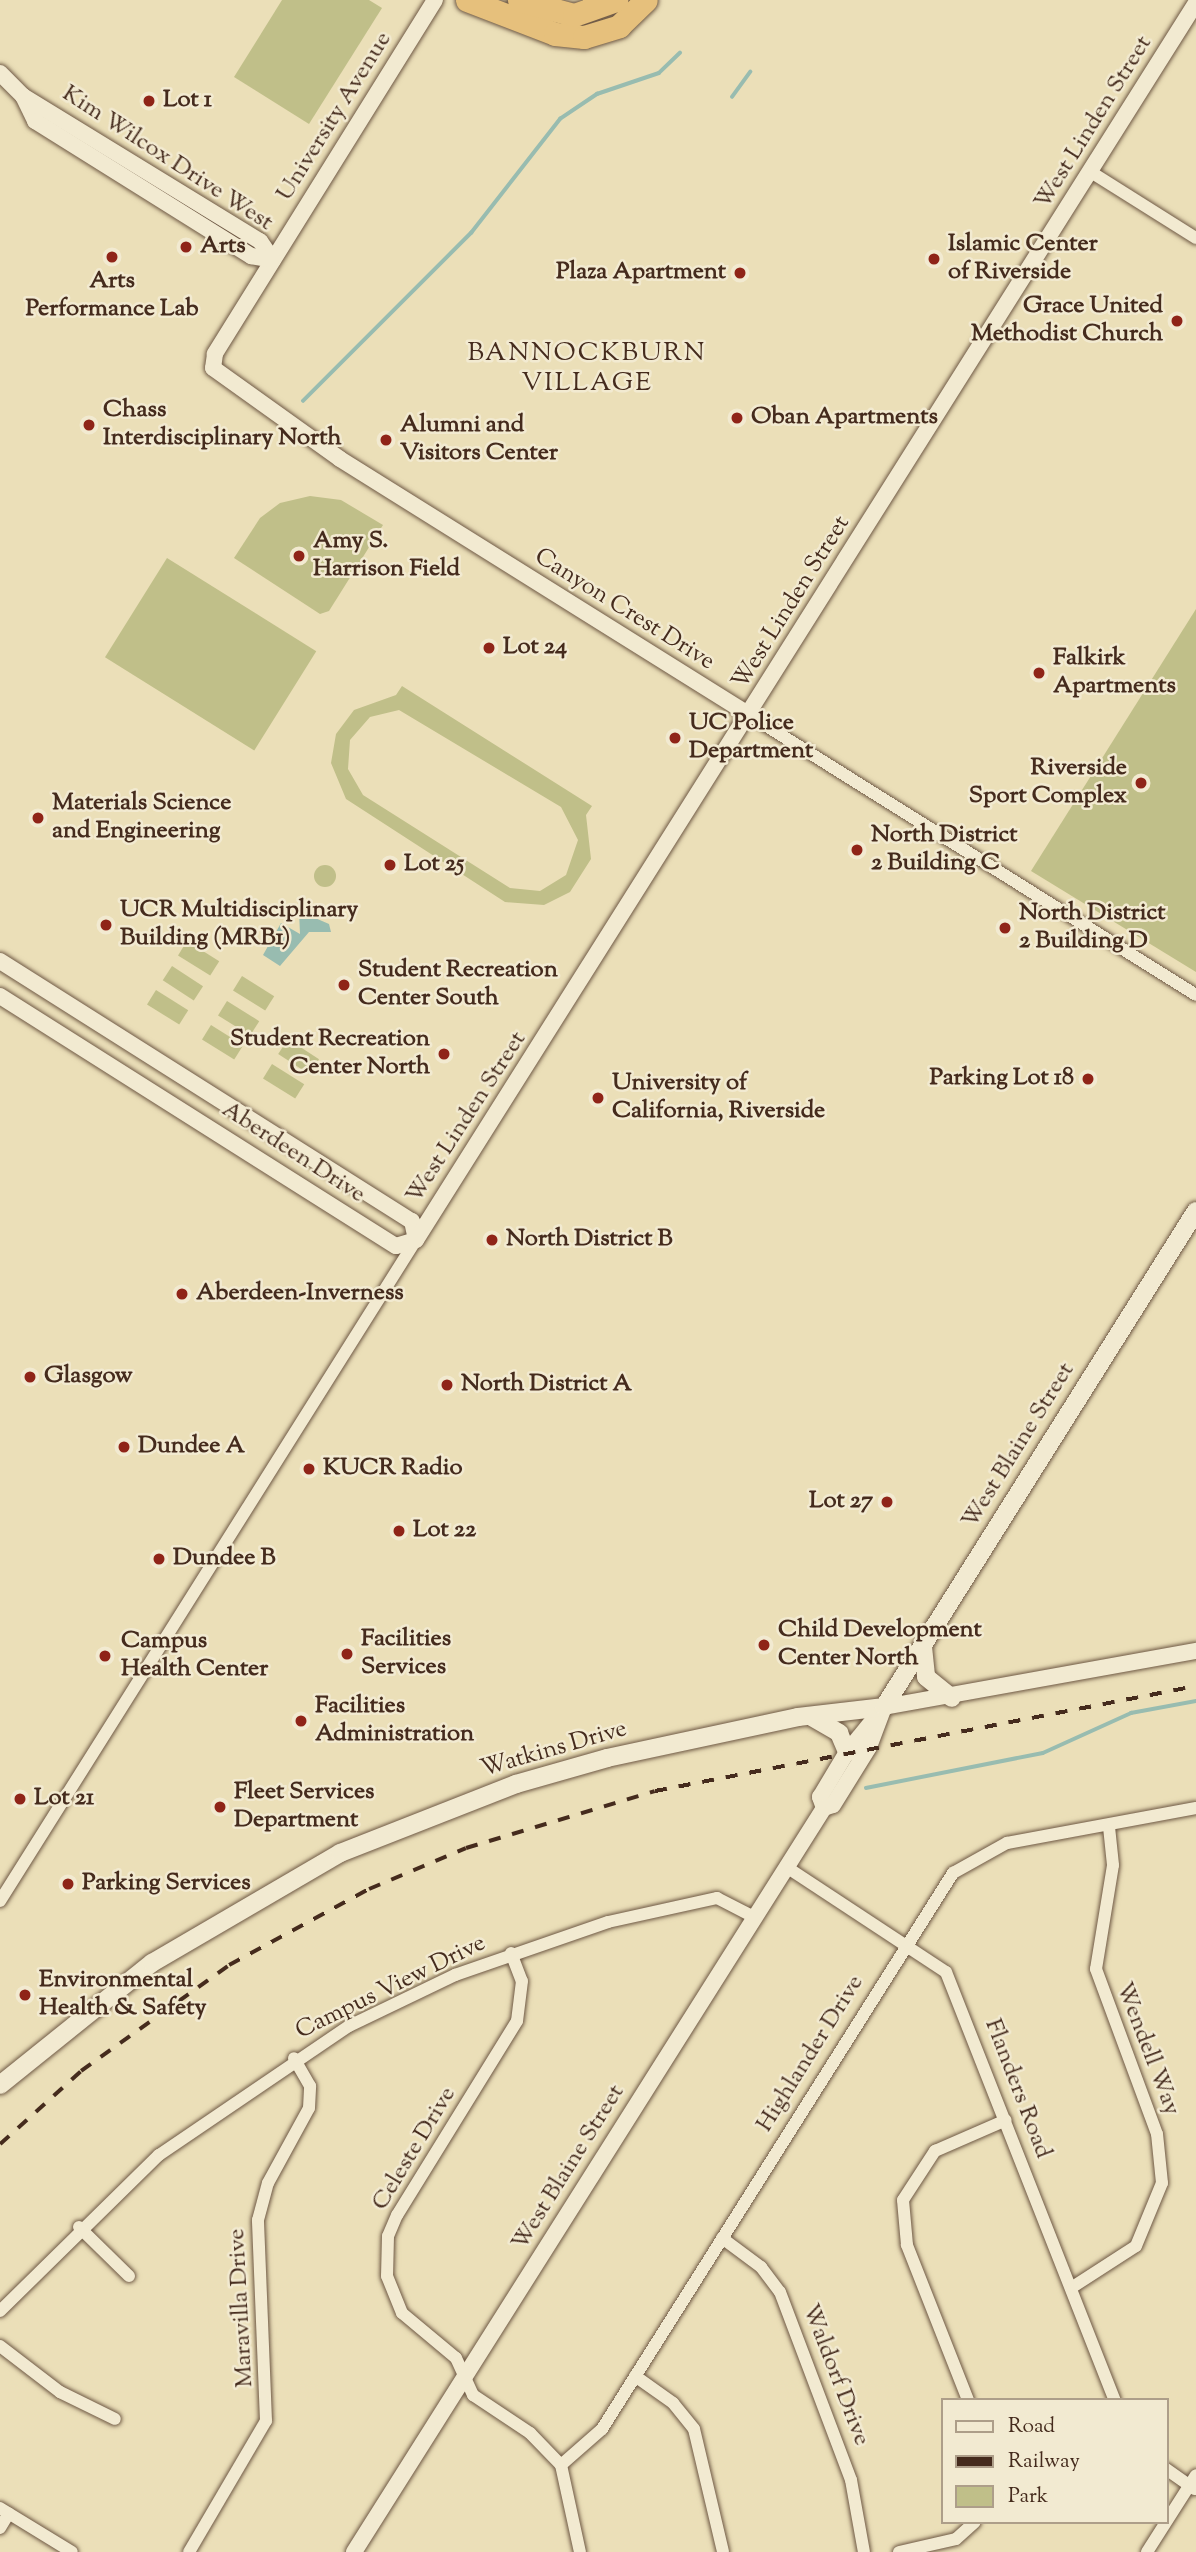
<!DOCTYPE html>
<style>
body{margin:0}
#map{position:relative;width:1196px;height:2552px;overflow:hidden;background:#ebdfb8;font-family:"Sorts Mill Goudy",serif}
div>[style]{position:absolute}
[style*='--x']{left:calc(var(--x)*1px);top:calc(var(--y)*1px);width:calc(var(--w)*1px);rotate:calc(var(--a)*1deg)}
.green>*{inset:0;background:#c0bf89;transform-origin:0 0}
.round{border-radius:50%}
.water>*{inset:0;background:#98bcb0}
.stream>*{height:3.5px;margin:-1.75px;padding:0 1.75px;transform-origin:1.75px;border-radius:1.75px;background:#98bcb0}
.roads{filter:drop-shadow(0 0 2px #6e5844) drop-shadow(0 0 2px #6e5844)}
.minor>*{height:12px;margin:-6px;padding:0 6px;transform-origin:6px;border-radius:6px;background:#f2ead1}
.tertiary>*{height:16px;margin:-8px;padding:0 8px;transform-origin:8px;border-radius:8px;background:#f2ead1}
.secondary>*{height:18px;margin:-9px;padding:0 9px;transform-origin:9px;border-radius:9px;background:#f2ead1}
.motorway>*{height:23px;margin:-11.5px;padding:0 11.5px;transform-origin:11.5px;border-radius:11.5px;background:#e6c07c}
.rail>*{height:3.5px;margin-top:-1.75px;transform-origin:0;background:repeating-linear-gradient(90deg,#452b1d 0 12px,transparent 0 24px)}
.dots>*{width:19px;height:19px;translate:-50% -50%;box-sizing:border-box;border:4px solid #f2ead1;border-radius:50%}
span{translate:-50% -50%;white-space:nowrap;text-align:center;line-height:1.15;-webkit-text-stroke:5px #f2ead1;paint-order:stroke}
.poi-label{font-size:24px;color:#452b1d;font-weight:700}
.left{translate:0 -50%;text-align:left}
.right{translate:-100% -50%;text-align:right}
.street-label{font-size:24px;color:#452b1d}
.neighbourhood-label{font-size:26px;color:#452b1d;letter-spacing:2px}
.legend{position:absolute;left:941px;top:2398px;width:228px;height:126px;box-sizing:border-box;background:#f2ead1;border:2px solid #ad9e89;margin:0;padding:9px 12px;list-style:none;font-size:21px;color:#452b1d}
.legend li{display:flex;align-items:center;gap:14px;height:35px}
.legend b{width:35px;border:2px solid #ad9e89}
</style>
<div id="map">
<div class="green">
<i style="clip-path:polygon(282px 0,369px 0,382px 8px,309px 124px,234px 77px)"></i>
<i style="clip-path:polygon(310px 496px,341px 500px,383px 525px,329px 611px,320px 614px,234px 558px,260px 518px,280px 503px)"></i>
<i style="left:167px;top:558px;width:176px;height:117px;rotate:32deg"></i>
<i style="clip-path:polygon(1196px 609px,1196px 972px,1031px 871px)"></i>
<i style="clip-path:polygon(evenodd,402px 686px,592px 806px,586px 815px,591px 859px,570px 892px,544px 905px,505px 902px,346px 799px,331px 763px,336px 734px,354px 710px,396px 695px,402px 686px,399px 710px,561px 807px,578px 840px,566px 875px,540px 891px,510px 888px,363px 795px,348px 769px,350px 740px,370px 717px,399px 710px)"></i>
<i class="round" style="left:314px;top:865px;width:22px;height:22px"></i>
<i style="left:187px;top:941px;width:38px;height:17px;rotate:32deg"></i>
<i style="left:172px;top:966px;width:37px;height:17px;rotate:33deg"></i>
<i style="left:242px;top:976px;width:38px;height:17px;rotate:32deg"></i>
<i style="left:156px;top:990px;width:38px;height:17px;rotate:32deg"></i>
<i style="left:227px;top:1001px;width:38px;height:17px;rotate:32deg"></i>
<i style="left:211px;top:1025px;width:38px;height:17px;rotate:32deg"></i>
<i style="left:288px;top:1039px;width:37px;height:18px;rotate:33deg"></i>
<i style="left:272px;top:1064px;width:38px;height:17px;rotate:32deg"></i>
</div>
<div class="water">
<i style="clip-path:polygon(299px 911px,329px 924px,331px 932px,309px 932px,280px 966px,263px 955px,281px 923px,300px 934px)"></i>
</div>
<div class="stream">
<i style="--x:732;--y:97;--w:31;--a:-54"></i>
<i style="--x:303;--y:401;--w:238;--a:-45"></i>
<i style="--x:471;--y:233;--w:145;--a:-52"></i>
<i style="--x:560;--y:119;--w:45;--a:-34"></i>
<i style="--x:597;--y:94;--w:65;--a:-18.7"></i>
<i style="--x:659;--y:73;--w:29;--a:-44"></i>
<i style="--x:866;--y:1788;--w:180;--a:-11.2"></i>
<i style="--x:1043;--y:1753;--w:97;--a:-24.4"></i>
<i style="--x:1131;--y:1713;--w:66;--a:-10.5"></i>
</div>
<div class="roads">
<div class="minor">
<i style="--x:1091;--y:172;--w:124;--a:32.2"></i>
<i style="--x:749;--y:715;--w:527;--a:32.06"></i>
<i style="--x:788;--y:1868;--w:189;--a:33.4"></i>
<i style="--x:946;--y:1972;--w:460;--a:68.5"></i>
<i style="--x:0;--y:1901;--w:781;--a:-57.82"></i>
<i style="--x:511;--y:1953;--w:30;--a:69"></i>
<i style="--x:522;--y:1981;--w:40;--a:97.1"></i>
<i style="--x:517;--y:2021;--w:228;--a:121.7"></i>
<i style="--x:397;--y:2215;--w:23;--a:113"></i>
<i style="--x:388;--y:2236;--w:40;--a:91.4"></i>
<i style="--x:387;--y:2276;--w:40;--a:68"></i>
<i style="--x:402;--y:2313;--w:70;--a:39.8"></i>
<i style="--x:456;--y:2358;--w:41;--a:65.3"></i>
<i style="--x:473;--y:2395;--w:69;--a:33.7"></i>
<i style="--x:530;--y:2433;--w:45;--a:45.9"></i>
<i style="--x:561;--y:2465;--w:89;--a:77.7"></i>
<i style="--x:79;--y:2227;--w:70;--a:44.4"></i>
<i style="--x:722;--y:2238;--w:49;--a:36.6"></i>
<i style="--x:761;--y:2267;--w:31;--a:53"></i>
<i style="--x:780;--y:2292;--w:201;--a:69.3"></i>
<i style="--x:851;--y:2480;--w:73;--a:79.8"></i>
<i style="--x:1071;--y:2288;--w:77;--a:-32.9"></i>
<i style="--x:1136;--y:2246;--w:68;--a:-67.6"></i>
<i style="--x:1162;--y:2183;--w:49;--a:-95.8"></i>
<i style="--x:1157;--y:2134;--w:176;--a:-110.3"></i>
<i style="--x:1096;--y:1969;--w:105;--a:-80.7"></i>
<i style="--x:1113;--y:1865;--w:39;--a:-96"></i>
<i style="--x:0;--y:2311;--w:223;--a:-44.5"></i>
<i style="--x:159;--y:2155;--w:230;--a:-34.2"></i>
<i style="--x:349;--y:2026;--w:118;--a:-25.7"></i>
<i style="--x:455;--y:1975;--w:162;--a:-19.1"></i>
<i style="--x:608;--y:1922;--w:112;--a:-12.4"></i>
<i style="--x:717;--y:1898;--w:44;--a:27.1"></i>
<i style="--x:0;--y:2346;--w:76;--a:37.5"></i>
<i style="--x:60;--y:2392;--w:61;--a:26.1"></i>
<i style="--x:635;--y:2376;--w:47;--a:35.4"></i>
<i style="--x:673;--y:2403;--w:33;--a:51"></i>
<i style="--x:694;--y:2429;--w:126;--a:76.7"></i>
<i style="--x:968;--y:2400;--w:167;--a:-111.5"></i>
<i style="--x:907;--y:2245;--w:45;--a:-95.1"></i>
<i style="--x:903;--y:2200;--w:59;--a:-56.9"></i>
<i style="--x:935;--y:2151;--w:77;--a:-23.6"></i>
<i style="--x:561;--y:2465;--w:55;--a:-41.3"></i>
<i style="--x:602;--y:2429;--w:658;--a:-57.74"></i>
<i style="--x:953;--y:1873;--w:62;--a:-29.1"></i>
<i style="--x:1007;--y:1843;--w:192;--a:-10.5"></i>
<i style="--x:1166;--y:2469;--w:35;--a:35"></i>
<i style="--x:0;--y:2508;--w:84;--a:31.4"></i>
<i style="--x:0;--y:2528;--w:17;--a:-59"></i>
<i style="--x:189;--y:2552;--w:152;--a:-59.6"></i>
<i style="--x:266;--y:2421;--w:201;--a:-92.3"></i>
<i style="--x:258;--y:2220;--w:38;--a:-75"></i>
<i style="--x:268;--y:2183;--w:85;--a:-61.3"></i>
<i style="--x:309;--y:2108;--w:22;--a:-87"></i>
<i style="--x:310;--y:2086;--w:32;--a:-120"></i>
<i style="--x:899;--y:2552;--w:58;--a:-12.8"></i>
<i style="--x:956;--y:2539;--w:25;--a:-42"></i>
<i style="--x:1147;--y:2552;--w:91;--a:-57.5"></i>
</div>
<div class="tertiary">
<i style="--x:435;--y:0;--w:417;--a:121.9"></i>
<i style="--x:215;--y:354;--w:14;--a:98"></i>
<i style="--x:213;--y:368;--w:156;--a:35.6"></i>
<i style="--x:340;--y:459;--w:483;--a:32"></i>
<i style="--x:0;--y:73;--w:33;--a:45"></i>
<i style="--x:23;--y:96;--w:278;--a:31.5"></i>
<i style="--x:260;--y:241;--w:23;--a:56"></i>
<i style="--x:23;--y:96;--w:28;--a:64"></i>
<i style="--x:35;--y:121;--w:255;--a:32"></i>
<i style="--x:251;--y:256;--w:22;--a:10"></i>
<i style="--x:0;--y:961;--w:487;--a:32.3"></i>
<i style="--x:412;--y:1221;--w:19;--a:78"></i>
<i style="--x:0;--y:996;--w:468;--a:32.3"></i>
<i style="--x:396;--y:1246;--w:21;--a:-17"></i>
<i style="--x:416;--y:1240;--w:1462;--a:-57.77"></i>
<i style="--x:884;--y:1707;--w:317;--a:-10.2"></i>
<i style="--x:824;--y:1808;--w:12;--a:-110"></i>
<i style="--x:820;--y:1797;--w:52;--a:-59"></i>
<i style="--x:847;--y:1752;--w:58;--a:-50.6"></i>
<i style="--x:354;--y:2552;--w:880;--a:-57.72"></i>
<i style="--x:824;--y:1808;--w:9;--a:-18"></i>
<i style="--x:833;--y:1805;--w:68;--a:-58.2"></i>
<i style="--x:869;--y:1747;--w:43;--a:-69.4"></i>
</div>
<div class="secondary">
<i style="--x:923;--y:1647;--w:30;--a:84"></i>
<i style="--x:926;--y:1677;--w:33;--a:39"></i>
<i style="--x:810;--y:1716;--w:34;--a:30"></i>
<i style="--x:839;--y:1733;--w:21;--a:67"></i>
<i style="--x:0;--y:2085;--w:195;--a:-38.8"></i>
<i style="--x:152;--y:1963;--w:218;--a:-30.3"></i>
<i style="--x:340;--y:1853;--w:189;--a:-21.4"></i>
<i style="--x:516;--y:1784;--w:95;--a:-15.9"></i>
<i style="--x:607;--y:1758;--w:195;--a:-12.1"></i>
<i style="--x:798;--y:1717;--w:87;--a:-6.6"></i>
<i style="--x:884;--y:1707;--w:586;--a:-57.83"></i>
</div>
<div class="motorway">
<i style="--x:467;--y:0;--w:94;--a:21.1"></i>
<i style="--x:555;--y:34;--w:29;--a:6"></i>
<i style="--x:584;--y:37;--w:37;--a:-17"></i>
<i style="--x:619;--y:26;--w:37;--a:-44"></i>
<i style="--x:519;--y:0;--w:57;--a:15.3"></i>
<i style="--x:574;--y:15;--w:45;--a:-19.7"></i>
</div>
</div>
<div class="rail">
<i style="--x:0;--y:2144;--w:109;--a:-42"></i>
<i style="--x:81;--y:2071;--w:182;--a:-35.6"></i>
<i style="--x:229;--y:1965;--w:159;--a:-28.5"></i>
<i style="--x:369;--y:1889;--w:105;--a:-22.9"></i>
<i style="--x:466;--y:1848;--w:197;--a:-16.8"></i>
<i style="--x:655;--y:1791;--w:551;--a:-10.98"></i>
</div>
<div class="dots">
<i style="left:149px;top:101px;background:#8f2418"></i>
<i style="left:186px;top:247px;background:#8f2418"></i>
<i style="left:112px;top:257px;background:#8f2418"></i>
<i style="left:934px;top:259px;background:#8f2418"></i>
<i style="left:740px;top:273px;background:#8f2418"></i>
<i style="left:1177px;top:321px;background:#8f2418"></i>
<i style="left:737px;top:418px;background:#8f2418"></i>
<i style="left:89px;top:425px;background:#8f2418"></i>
<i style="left:386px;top:440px;background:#8f2418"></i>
<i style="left:299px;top:556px;background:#8f2418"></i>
<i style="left:489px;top:648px;background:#8f2418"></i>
<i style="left:1039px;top:673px;background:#8f2418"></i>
<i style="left:675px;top:738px;background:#8f2418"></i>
<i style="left:1141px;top:783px;background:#8f2418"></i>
<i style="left:38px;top:818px;background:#8f2418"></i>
<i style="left:857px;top:850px;background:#8f2418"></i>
<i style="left:390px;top:865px;background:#8f2418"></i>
<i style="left:106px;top:925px;background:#8f2418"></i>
<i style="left:1005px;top:928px;background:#8f2418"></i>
<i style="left:344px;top:985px;background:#8f2418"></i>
<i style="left:444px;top:1054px;background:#8f2418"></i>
<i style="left:1088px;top:1079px;background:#8f2418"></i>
<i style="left:598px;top:1098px;background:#8f2418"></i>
<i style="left:492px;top:1240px;background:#8f2418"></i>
<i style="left:182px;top:1294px;background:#8f2418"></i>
<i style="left:30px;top:1377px;background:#8f2418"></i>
<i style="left:447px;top:1385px;background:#8f2418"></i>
<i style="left:124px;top:1447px;background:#8f2418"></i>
<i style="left:309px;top:1469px;background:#8f2418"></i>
<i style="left:887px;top:1502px;background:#8f2418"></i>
<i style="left:399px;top:1531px;background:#8f2418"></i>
<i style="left:159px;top:1559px;background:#8f2418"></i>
<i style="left:764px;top:1645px;background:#8f2418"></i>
<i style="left:347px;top:1654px;background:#8f2418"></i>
<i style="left:105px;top:1656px;background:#8f2418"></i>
<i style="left:301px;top:1721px;background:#8f2418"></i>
<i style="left:20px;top:1799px;background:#8f2418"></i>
<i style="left:220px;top:1807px;background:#8f2418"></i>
<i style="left:68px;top:1884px;background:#8f2418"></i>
<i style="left:25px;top:1995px;background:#8f2418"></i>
</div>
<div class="poi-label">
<span class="left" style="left:163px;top:101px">Lot 1</span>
<span class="left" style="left:948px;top:259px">Islamic Center<br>of Riverside</span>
<span class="left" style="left:200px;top:247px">Arts</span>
<span class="right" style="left:726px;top:273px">Plaza Apartment</span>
<span style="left:112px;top:296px">Arts<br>Performance Lab</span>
<span class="right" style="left:1163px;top:321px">Grace United<br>Methodist Church</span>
<span class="left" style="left:103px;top:425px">Chass<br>Interdisciplinary North</span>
<span class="left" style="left:751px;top:418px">Oban Apartments</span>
<span class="left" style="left:400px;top:440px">Alumni and<br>Visitors Center</span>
<span class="left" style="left:313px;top:556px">Amy S.<br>Harrison Field</span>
<span class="left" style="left:503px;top:648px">Lot 24</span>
<span class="left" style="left:1053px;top:673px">Falkirk<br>Apartments</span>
<span class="left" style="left:689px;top:738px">UC Police<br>Department</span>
<span class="right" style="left:1127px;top:783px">Riverside<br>Sport Complex</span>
<span class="left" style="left:52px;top:818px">Materials Science<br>and Engineering</span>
<span class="left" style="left:871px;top:850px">North District<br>2 Building C</span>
<span class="left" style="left:404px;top:865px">Lot 25</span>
<span class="left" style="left:120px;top:925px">UCR Multidisciplinary<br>Building (MRB1)</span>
<span class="left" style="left:1019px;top:928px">North District<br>2 Building D</span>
<span class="left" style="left:358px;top:985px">Student Recreation<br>Center South</span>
<span class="right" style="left:430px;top:1054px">Student Recreation<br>Center North</span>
<span class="right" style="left:1074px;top:1079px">Parking Lot 18</span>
<span class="left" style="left:612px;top:1098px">University of<br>California, Riverside</span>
<span class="left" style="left:506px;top:1240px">North District B</span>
<span class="left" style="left:196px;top:1294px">Aberdeen-Inverness</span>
<span class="left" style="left:44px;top:1377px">Glasgow</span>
<span class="left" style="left:461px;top:1385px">North District A</span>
<span class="left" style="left:138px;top:1447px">Dundee A</span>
<span class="left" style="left:323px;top:1469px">KUCR Radio</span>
<span class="right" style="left:873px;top:1502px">Lot 27</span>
<span class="left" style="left:413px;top:1531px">Lot 22</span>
<span class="left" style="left:173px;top:1559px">Dundee B</span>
<span class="left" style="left:778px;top:1645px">Child Development<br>Center North</span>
<span class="left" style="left:361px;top:1654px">Facilities<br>Services</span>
<span class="left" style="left:121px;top:1656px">Campus<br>Health Center</span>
<span class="left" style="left:315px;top:1721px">Facilities<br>Administration</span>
<span class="left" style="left:234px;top:1807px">Fleet Services<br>Department</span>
<span class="left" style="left:34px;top:1799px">Lot 21</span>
<span class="left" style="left:82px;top:1884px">Parking Services</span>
<span class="left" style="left:39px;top:1995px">Environmental<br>Health &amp; Safety</span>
</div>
<div class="street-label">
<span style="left:335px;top:117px;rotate:-58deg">University Avenue</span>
<span style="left:1094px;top:123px;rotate:-58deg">West Linden Street</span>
<span style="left:167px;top:159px;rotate:33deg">Kim Wilcox Drive West</span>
<span style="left:792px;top:603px;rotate:-58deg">West Linden Street</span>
<span style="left:624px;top:610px;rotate:32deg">Canyon Crest Drive</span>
<span style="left:467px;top:1118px;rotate:-57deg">West Linden Street</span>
<span style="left:293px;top:1153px;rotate:33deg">Aberdeen Drive</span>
<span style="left:1019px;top:1446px;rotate:-58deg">West Blaine Street</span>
<span style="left:554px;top:1750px;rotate:-16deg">Watkins Drive</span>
<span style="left:391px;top:1988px;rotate:-26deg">Campus View Drive</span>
<span style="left:1147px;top:2049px;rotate:69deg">Wendell Way</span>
<span style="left:811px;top:2054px;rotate:-58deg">Highlander Drive</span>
<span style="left:1017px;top:2089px;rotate:69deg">Flanders Road</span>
<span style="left:415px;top:2149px;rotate:-59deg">Celeste Drive</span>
<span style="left:569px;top:2168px;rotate:-58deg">West Blaine Street</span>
<span style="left:242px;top:2308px;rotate:-93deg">Maravilla Drive</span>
<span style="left:835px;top:2375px;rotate:69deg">Waldorf Drive</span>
</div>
<div class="neighbourhood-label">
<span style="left:587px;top:369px">BANNOCKBURN<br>VILLAGE</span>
</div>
<ul class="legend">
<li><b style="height:9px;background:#f2ead1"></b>Road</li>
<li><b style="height:9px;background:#452b1d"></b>Railway</li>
<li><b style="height:19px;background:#c0bf89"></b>Park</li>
</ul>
</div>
